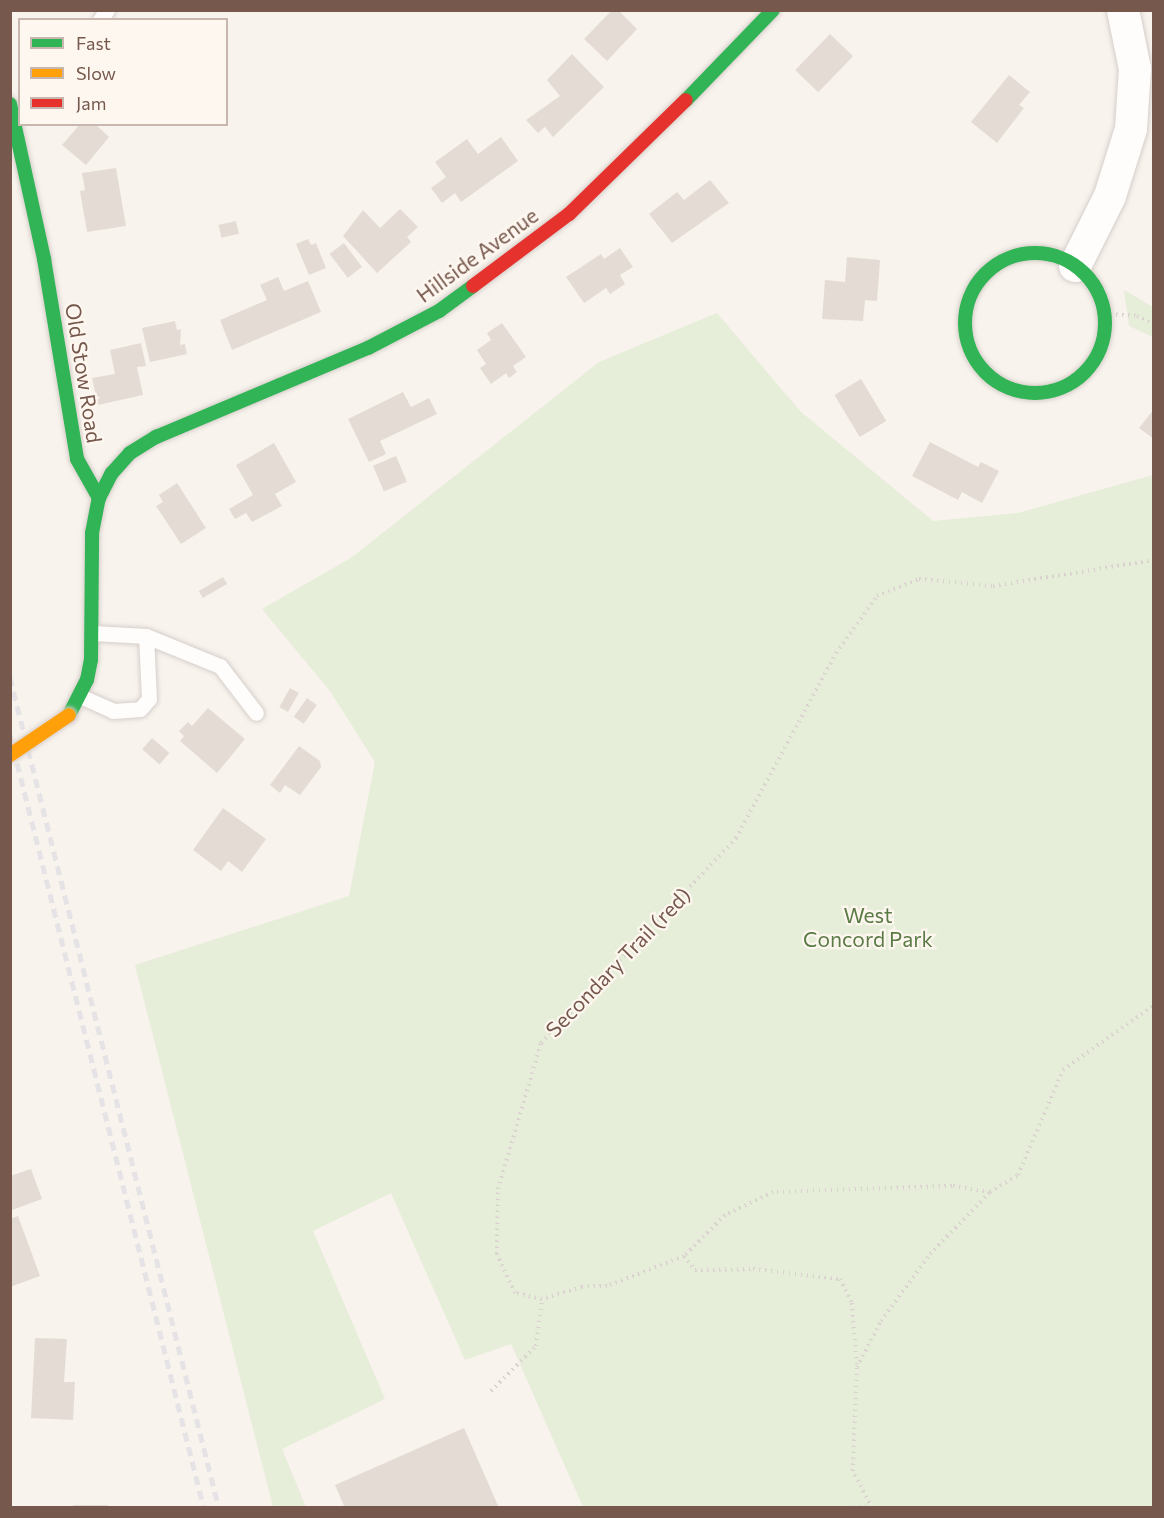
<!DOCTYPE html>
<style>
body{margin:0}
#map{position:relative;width:1164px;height:1518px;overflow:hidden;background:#f8f3ed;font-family:Commissioner,sans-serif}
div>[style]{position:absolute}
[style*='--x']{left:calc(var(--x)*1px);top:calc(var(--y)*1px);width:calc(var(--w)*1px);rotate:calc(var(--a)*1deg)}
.green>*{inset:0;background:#e6eed9}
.building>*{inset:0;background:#e4dbd5;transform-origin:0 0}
.path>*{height:4px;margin-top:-2px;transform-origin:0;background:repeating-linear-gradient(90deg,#dad2cf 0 1.5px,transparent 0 6px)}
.roads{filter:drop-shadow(0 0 2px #d6ceca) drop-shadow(0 0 2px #d6ceca)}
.lane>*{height:15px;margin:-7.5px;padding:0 7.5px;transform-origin:7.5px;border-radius:7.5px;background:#fefdfc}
.street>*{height:32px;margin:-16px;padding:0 16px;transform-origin:16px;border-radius:16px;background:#fefdfc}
.fast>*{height:14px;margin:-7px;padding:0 7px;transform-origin:7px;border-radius:7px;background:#30b455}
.fast>.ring{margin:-7px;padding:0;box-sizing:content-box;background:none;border:14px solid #30b455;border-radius:50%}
.jam>*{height:14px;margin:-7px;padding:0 7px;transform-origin:7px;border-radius:7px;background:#e5322d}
.rail>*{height:4.5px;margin-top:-2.25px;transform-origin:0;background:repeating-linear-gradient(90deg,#e5e3e5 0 9px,transparent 0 15px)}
.bridges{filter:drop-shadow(0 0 2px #d7ceca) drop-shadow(0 0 2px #d7ceca)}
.slow-bridge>*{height:14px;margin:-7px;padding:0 7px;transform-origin:7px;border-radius:7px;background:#ff9f0a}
span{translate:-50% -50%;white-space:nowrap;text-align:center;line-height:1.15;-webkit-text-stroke:4.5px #fef7f0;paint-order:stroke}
.street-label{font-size:21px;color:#76584d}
.park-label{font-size:21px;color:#5a7b45}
.frame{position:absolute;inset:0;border:12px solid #76584d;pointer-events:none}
.legend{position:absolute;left:18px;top:18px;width:210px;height:108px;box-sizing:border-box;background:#fef7f0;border:2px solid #c8b7af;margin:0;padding:8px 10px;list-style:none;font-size:18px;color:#76584d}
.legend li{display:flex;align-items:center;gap:12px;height:30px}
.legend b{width:30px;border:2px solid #c8b7af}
</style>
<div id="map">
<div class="green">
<i style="clip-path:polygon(1124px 290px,1153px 307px,1153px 337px,1129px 326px)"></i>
<i style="clip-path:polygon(717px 313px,800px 411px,933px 521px,1018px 513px,1153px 475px,1153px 1507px,583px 1507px,511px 1344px,465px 1360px,391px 1193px,313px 1231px,385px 1399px,282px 1449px,306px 1507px,273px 1507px,135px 965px,349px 896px,375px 762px,330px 691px,262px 609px,351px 558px,599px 362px)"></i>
</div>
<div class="building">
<i style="clip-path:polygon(612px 10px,618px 10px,637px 29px,607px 61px,584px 39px)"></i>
<i style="left:830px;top:34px;width:32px;height:50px;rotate:44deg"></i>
<i style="clip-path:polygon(572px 54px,604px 87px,553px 137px,545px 127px,538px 133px,526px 120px,560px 96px,547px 80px)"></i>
<i style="clip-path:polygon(1009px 75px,1030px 92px,1019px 105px,1024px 108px,997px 143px,971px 122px)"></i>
<i style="clip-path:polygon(80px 124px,95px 124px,109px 137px,86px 165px,62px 145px)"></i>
<i style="clip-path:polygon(501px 137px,518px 161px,461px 202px,455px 193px,442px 203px,431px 188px,446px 177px,435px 162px,467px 139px,478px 154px)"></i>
<i style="clip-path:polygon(116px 168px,126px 226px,87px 232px,80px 191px,85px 190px,82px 173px)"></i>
<i style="clip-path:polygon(710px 180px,729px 203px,672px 243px,649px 214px,677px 192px,684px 200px)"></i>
<i style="clip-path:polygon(400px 209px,418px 227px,407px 237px,411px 242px,377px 273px,343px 236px,363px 210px,380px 228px)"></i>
<i style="left:236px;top:221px;width:13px;height:18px;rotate:77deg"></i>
<i style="clip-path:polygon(308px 239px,311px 245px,316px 243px,326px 268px,309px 275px,296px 244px)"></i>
<i style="left:344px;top:243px;width:30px;height:18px;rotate:53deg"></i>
<i style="clip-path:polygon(620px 248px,633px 267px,620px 275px,625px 284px,610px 294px,606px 288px,584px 303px,566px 277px,601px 254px,604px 259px)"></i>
<i style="clip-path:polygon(847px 257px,880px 260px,877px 301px,865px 300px,863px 321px,822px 319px,825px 280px,845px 282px)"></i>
<i style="clip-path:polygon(278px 277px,284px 291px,308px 281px,321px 312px,232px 350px,220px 320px,267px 300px,260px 285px)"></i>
<i style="clip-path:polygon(175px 321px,177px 330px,181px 329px,180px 345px,185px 344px,187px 354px,150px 362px,142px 328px)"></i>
<i style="clip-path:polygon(502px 323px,526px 357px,513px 366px,517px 372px,509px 378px,506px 373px,491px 384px,480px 368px,486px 364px,477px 350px,491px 340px,487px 333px)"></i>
<i style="clip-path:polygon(141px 343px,146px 366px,137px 367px,143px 395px,98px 405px,92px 378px,115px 374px,110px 350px)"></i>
<i style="left:861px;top:379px;width:49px;height:31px;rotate:59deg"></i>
<i style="clip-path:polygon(403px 392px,411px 407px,429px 398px,437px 414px,380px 441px,386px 454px,369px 462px,348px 419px)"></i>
<i style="clip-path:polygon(1154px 409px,1154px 439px,1139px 428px)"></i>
<i style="clip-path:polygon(930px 442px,978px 467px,981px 462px,999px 471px,982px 503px,962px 492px,958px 500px,912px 476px)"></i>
<i style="clip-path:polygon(274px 443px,296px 482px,275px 494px,282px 506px,252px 522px,246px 513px,235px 519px,229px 509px,253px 495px,236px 465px)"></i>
<i style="left:396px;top:456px;width:28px;height:25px;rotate:67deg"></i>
<i style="clip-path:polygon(177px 483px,206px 528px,181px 544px,156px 506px,163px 502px,159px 495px)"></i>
<i style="left:223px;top:577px;width:8px;height:28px;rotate:60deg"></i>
<i style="left:290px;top:688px;width:10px;height:22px;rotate:29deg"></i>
<i style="left:307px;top:698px;width:12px;height:23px;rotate:35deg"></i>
<i style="clip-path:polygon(208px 708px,245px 739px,217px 773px,180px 741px,184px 736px,179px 731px,188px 722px,192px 726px)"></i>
<i style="left:152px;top:738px;width:23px;height:15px;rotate:41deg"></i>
<i style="clip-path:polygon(299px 746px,320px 761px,321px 767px,300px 795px,285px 785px,280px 793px,270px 785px)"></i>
<i style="clip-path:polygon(223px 808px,266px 839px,242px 872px,228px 861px,221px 871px,193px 850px)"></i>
<i style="clip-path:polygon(31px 1169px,42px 1199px,12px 1210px,10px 1176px)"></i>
<i style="clip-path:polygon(18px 1216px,40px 1276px,10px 1287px,10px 1219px)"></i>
<i style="clip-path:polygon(35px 1338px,67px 1339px,64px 1382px,75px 1382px,73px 1420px,31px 1418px)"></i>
<i style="clip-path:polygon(464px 1428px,499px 1508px,345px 1508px,335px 1485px)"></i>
<i style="left:73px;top:1505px;width:35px;height:3px"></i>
</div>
<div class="path">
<i style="--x:1104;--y:314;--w:33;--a:3"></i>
<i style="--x:1137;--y:316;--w:19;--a:25"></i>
<i style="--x:990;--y:1192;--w:38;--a:-171"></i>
<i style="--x:952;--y:1186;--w:179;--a:178.1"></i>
<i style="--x:773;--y:1192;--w:53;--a:154.4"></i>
<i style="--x:725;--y:1215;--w:58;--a:135"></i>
<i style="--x:684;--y:1256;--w:83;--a:158.7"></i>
<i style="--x:607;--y:1286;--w:25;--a:178"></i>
<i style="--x:582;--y:1287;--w:42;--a:163.3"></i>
<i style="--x:542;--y:1299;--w:28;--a:-167"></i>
<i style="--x:515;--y:1293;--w:43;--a:-114.8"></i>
<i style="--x:497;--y:1254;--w:65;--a:-89.1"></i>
<i style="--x:498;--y:1189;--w:152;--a:-73.6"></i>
<i style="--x:541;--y:1043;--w:283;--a:-46.4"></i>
<i style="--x:736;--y:838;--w:210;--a:-61.6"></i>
<i style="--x:836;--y:653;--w:70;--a:-54.3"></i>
<i style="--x:877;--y:596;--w:45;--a:-22"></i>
<i style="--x:919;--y:579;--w:74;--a:5.4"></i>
<i style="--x:993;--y:586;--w:163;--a:-9.2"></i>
<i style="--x:684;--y:1256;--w:18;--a:52"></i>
<i style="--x:695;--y:1270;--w:58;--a:-1"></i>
<i style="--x:753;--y:1269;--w:88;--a:6.6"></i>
<i style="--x:840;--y:1279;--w:27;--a:63"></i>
<i style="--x:852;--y:1303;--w:64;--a:85.5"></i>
<i style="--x:491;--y:1391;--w:64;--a:-45"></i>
<i style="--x:536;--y:1346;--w:47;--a:-82.7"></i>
<i style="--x:847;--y:1508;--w:24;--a:-5"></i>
<i style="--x:872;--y:1508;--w:42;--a:-117.2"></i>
<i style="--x:853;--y:1471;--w:104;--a:-87.8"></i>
<i style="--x:857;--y:1367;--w:52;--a:-62.4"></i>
<i style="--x:881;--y:1321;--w:83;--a:-53.8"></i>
<i style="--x:930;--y:1254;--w:86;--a:-45.9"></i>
<i style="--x:990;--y:1192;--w:33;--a:-31"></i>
<i style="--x:1018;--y:1175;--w:114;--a:-66.8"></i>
<i style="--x:1063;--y:1070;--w:112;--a:-35.5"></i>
</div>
<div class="roads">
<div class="lane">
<i style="--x:100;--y:20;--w:12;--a:-55"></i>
<i style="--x:93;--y:633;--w:53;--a:3.2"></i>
<i style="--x:146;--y:636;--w:80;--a:22.1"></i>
<i style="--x:220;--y:666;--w:59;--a:52.5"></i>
<i style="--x:80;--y:696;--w:36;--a:24"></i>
<i style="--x:113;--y:711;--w:27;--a:-4"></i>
<i style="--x:140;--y:709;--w:13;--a:-48"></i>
<i style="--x:149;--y:699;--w:63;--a:-92.7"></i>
</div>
<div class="street">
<i style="--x:1075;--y:266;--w:78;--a:-63.4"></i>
<i style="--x:1110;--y:196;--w:70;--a:-72.6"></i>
<i style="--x:1131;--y:129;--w:60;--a:-86.2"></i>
<i style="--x:1135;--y:69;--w:60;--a:-101.5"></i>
</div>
<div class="fast">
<i style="--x:686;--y:100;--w:125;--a:-46"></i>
<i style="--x:10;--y:104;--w:159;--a:77.6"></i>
<i style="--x:44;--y:259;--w:203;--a:80.6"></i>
<i style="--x:77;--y:459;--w:45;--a:60.6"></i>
<i class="ring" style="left:965px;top:253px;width:126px;height:126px"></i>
<i style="--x:69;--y:715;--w:39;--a:-63"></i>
<i style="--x:87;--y:680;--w:20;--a:-79"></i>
<i style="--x:91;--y:660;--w:127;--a:-89.5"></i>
<i style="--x:92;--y:533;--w:36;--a:-79"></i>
<i style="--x:99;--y:498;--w:28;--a:-63"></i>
<i style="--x:112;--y:473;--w:27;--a:-48"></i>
<i style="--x:130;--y:453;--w:31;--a:-32"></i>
<i style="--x:156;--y:437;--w:230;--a:-22.8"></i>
<i style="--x:368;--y:348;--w:80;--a:-27.5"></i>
<i style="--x:439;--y:311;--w:42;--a:-36.3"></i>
</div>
<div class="jam">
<i style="--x:473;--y:286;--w:120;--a:-36.9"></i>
<i style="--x:569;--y:214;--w:163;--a:-44.3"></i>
</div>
</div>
<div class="rail">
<i style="--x:10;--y:677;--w:857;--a:75.88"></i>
<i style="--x:10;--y:734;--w:798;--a:75.93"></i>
</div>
<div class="bridges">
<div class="slow-bridge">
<i style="--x:10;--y:755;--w:71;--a:-34.1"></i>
</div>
</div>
<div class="street-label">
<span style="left:477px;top:255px;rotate:-36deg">Hillside Avenue</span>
<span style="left:84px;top:373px;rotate:81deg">Old Stow Road</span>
<span style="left:618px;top:962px;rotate:-46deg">Secondary Trail (red)</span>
</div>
<div class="park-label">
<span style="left:868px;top:927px">West<br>Concord Park</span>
</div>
<div class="frame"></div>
<ul class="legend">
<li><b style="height:8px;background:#30b455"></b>Fast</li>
<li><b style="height:8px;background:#ff9f0a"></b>Slow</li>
<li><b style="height:8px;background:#e5322d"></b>Jam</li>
</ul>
</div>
